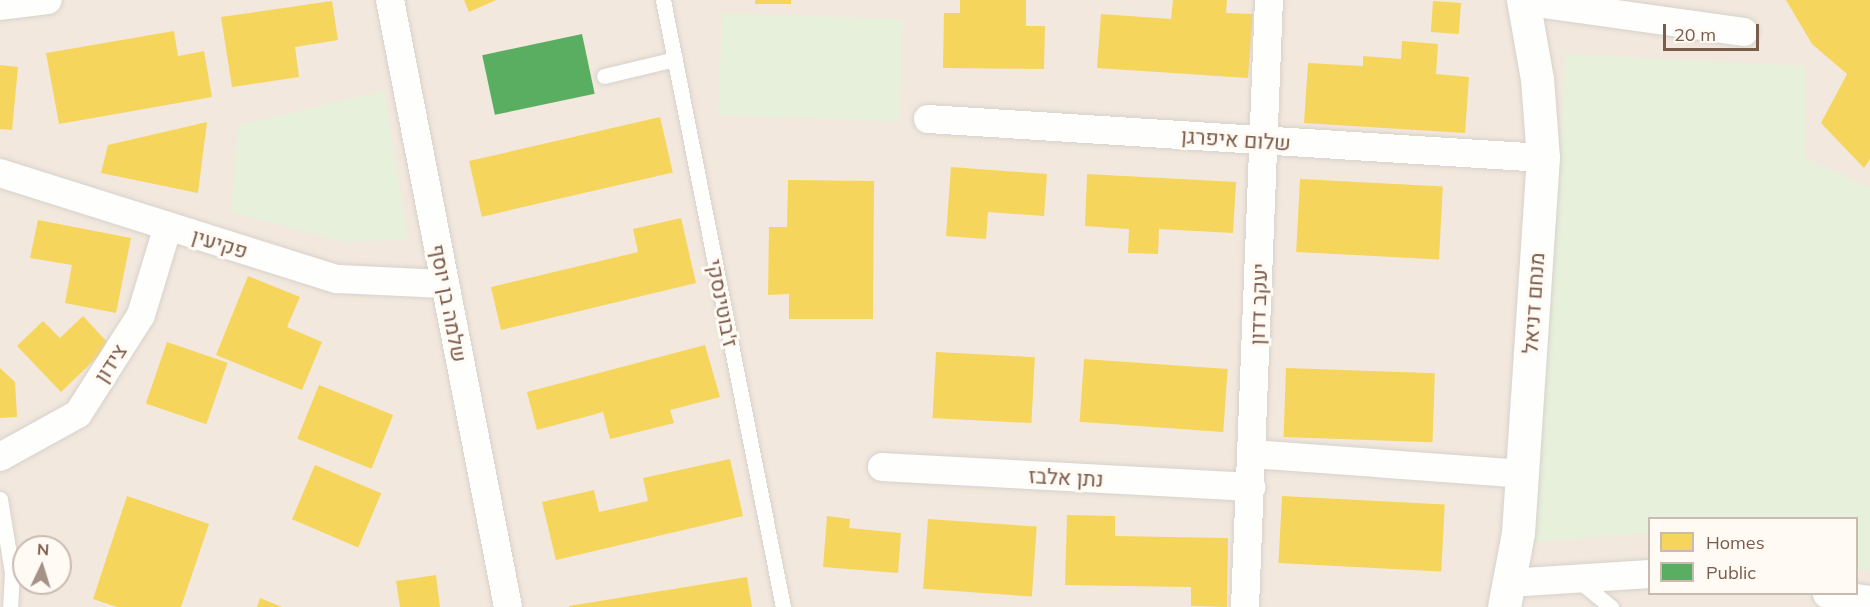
<!DOCTYPE html>
<meta charset="utf-8">
<style>
body{margin:0}
#map{position:relative;width:1870px;height:607px;overflow:hidden;background:#f9f5f0;font-family:Mulish,Heebo,sans-serif}
div>[style]{position:absolute}
[style*='--x']{left:calc(var(--x)*1px);top:calc(var(--y)*1px);width:calc(var(--w)*1px);rotate:calc(var(--a)*1deg)}
.residential>*{inset:0;background:#f2e8de}
.green>*{inset:0;background:#e7f0db;transform-origin:0 0}
.homes>*{inset:0;background:#f6d55c;transform-origin:0 0}
.public>*{inset:0;background:#5aae61;transform-origin:0 0}
.roads{filter:drop-shadow(0 0 2px #d7d1cb) drop-shadow(0 0 2px #d7d1cb)}
.service>*{height:15px;margin:-7.5px;padding:0 7.5px;transform-origin:7.5px;border-radius:7.5px;background:#fefefd}
.minor>*{height:28px;margin:-14px;padding:0 14px;transform-origin:14px;border-radius:14px;background:#fefefd}
.tertiary>*{height:33px;margin:-16.5px;padding:0 16.5px;transform-origin:16.5px;border-radius:16.5px;background:#fefefd}
span{translate:-50% -50%;white-space:nowrap;text-align:center;line-height:1.15;-webkit-text-stroke:6px #fffaf3;paint-order:stroke}
.street-label{font-size:21px;color:#7a5c4d}
.legend{position:absolute;left:1648px;top:517px;width:210px;height:78px;box-sizing:border-box;background:#fffaf3;border:2px solid #cabbb1;margin:0;padding:8px 10px;list-style:none;font-size:18px;color:#7a5c4d}
.legend li{display:flex;align-items:center;gap:12px;height:30px}
.legend b{width:30px;border:2px solid #cabbb1}
.north{position:absolute;left:12px;top:535px;width:60px;height:60px;box-sizing:border-box;background:#fffaf3;border:2px solid #cabbb1;border-radius:50%;rotate:4deg;font-size:16px;font-weight:700;line-height:24px;text-align:center;color:#7a5c4d}
.north::after{content:'';display:block;margin:auto;width:21px;height:27px;background:#a69286;clip-path:polygon(50% 0,100% 100%,50% 72%,0 100%)}
.scale{position:absolute;left:1663px;top:24px;width:96px;height:27px;box-sizing:border-box;border:3px solid #7a5c4d;border-top:0;padding-left:8px;font-size:18px;line-height:21px;white-space:nowrap;color:#7a5c4d;-webkit-text-stroke:4px #fffaf3;paint-order:stroke}
</style>
<div id="map">
<div class="residential">
<i style="clip-path:polygon(evenodd,0 0,1870px 0,1870px 607px,0 607px,0 0,1650px 518px,1856px 518px,1856px 594px,1650px 594px,1650px 518px,0 0,24px 547px,60px 547px,60px 583px,24px 583px,24px 547px)"></i>
</div>
<div class="green">
<i style="left:722px;top:13px;width:181px;height:102px;rotate:2deg"></i>
<i style="clip-path:polygon(1566px 54px,1805px 66px,1806px 159px,1870px 187px,1870px 571px,1857px 569px,1856px 518px,1650px 518px,1649px 533px,1535px 542px)"></i>
<i style="clip-path:polygon(384px 91px,408px 239px,344px 242px,231px 212px,239px 125px)"></i>
</div>
<div class="homes">
<i style="clip-path:polygon(464px 0,496px 0,469px 12px)"></i>
<i style="left:755px;top:0;width:36px;height:4px"></i>
<i style="clip-path:polygon(960px 0,1026px 0,1026px 26px,1045px 26px,1044px 69px,943px 68px,944px 13px,960px 13px)"></i>
<i style="clip-path:polygon(1173px 0,1227px 0,1226px 13px,1253px 14px,1248px 78px,1097px 68px,1101px 14px,1171px 19px)"></i>
<i style="clip-path:polygon(1786px 0,1870px 0,1870px 159px,1864px 168px,1821px 123px,1847px 74px,1812px 44px)"></i>
<i style="clip-path:polygon(332px 1px,338px 40px,295px 47px,299px 77px,232px 87px,221px 17px)"></i>
<i style="left:1433px;top:1px;width:28px;height:31px;rotate:4deg"></i>
<i style="clip-path:polygon(174px 31px,178px 56px,204px 51px,212px 97px,59px 124px,46px 53px)"></i>
<i style="clip-path:polygon(1402px 41px,1438px 44px,1436px 74px,1469px 77px,1465px 133px,1304px 123px,1308px 63px,1363px 66px,1363px 56px,1401px 59px)"></i>
<i style="clip-path:polygon(0 65px,18px 67px,12px 130px,0 129px)"></i>
<i style="left:660px;top:117px;width:57px;height:196px;rotate:77deg"></i>
<i style="clip-path:polygon(207px 122px,198px 193px,101px 173px,108px 145px)"></i>
<i style="clip-path:polygon(951px 167px,1047px 174px,1044px 216px,988px 212px,986px 239px,946px 236px)"></i>
<i style="clip-path:polygon(1087px 174px,1236px 182px,1233px 233px,1159px 229px,1158px 254px,1128px 253px,1129px 229px,1085px 226px)"></i>
<i style="left:1300px;top:179px;width:143px;height:73px;rotate:3deg"></i>
<i style="clip-path:polygon(788px 180px,874px 181px,873px 319px,789px 319px,789px 294px,768px 295px,769px 227px,787px 227px)"></i>
<i style="clip-path:polygon(681px 218px,696px 283px,501px 330px,491px 287px,638px 252px,633px 229px)"></i>
<i style="clip-path:polygon(38px 220px,131px 238px,116px 313px,65px 303px,72px 265px,30px 258px)"></i>
<i style="clip-path:polygon(248px 276px,300px 297px,287px 327px,322px 342px,302px 390px,216px 355px)"></i>
<i style="clip-path:polygon(83px 316px,110px 345px,61px 392px,17px 346px,43px 321px,60px 338px)"></i>
<i style="left:167px;top:342px;width:64px;height:65px;rotate:19deg"></i>
<i style="clip-path:polygon(705px 345px,720px 397px,670px 410px,674px 423px,610px 439px,603px 412px,537px 430px,527px 392px)"></i>
<i style="left:936px;top:352px;width:99px;height:66px;rotate:3deg"></i>
<i style="left:1084px;top:359px;width:144px;height:63px;rotate:4deg"></i>
<i style="clip-path:polygon(0 368px,15px 382px,17px 417px,0 418px)"></i>
<i style="left:1286px;top:368px;width:149px;height:69px;rotate:2deg"></i>
<i style="left:319px;top:385px;width:80px;height:58px;rotate:22deg"></i>
<i style="clip-path:polygon(730px 459px,743px 516px,556px 560px,542px 502px,594px 490px,599px 512px,648px 501px,643px 478px)"></i>
<i style="left:315px;top:465px;width:72px;height:59px;rotate:23deg"></i>
<i style="clip-path:polygon(127px 496px,209px 524px,181px 607px,117px 607px,93px 599px)"></i>
<i style="left:1282px;top:496px;width:163px;height:67px;rotate:3deg"></i>
<i style="clip-path:polygon(1067px 515px,1115px 516px,1115px 536px,1228px 538px,1227px 607px,1191px 606px,1191px 587px,1065px 585px)"></i>
<i style="clip-path:polygon(827px 516px,850px 519px,849px 528px,901px 533px,898px 573px,823px 567px)"></i>
<i style="left:928px;top:519px;width:109px;height:70px;rotate:4deg"></i>
<i style="clip-path:polygon(436px 575px,440px 607px,400px 607px,396px 581px)"></i>
<i style="clip-path:polygon(747px 577px,752px 607px,569px 607px,569px 606px)"></i>
<i style="clip-path:polygon(260px 598px,282px 607px,257px 607px)"></i>
</div>
<div class="public">
<i style="left:582px;top:34px;width:61px;height:102px;rotate:78deg"></i>
</div>
<div class="roads">
<div class="service">
<i style="--x:663;--y:0;--w:619;--a:78.82"></i>
<i style="--x:604;--y:76;--w:73;--a:-13.5"></i>
<i style="--x:0;--y:499;--w:74;--a:80.7"></i>
<i style="--x:12;--y:572;--w:35;--a:93"></i>
<i style="--x:1578;--y:580;--w:43;--a:39.3"></i>
</div>
<div class="minor">
<i style="--x:390;--y:0;--w:618;--a:79"></i>
<i style="--x:1523;--y:1;--w:223;--a:8"></i>
<i style="--x:0;--y:6;--w:48;--a:-7.1"></i>
<i style="--x:928;--y:119;--w:616;--a:3.63"></i>
<i style="--x:0;--y:173;--w:353;--a:17.5"></i>
<i style="--x:337;--y:279;--w:108;--a:2.7"></i>
<i style="--x:1252;--y:454;--w:271;--a:4.2"></i>
<i style="--x:0;--y:457;--w:89;--a:-28.9"></i>
<i style="--x:78;--y:414;--w:117;--a:-57.5"></i>
<i style="--x:141;--y:315;--w:93;--a:-73.1"></i>
<i style="--x:882;--y:467;--w:370;--a:3.1"></i>
<i style="--x:1508;--y:583;--w:142;--a:-3.6"></i>
<i style="--x:1827;--y:594;--w:43;--a:7.9"></i>
<i style="--x:1245;--y:607;--w:607;--a:-87.74"></i>
</div>
<div class="tertiary">
<i style="--x:1504;--y:607;--w:75;--a:-79.3"></i>
<i style="--x:1518;--y:533;--w:376;--a:-86.2"></i>
<i style="--x:1543;--y:158;--w:79;--a:-94.3"></i>
<i style="--x:1537;--y:79;--w:80;--a:-100"></i>
</div>
</div>
<div class="street-label">
<span style="left:1236px;top:139px;rotate:4deg">שלום איפרגן</span>
<span style="left:220px;top:243px;rotate:17deg">פקיעין</span>
<span style="left:449px;top:303px;rotate:79deg">שלמה בן יוסף</span>
<span style="left:723px;top:303px;rotate:79deg">ז'בוטינסקי</span>
<span style="left:1533px;top:303px;rotate:-86deg">מנחם דניאל</span>
<span style="left:1258px;top:304px;rotate:-88deg">יעקב דדון</span>
<span style="left:110px;top:363px;rotate:-57deg">צידון</span>
<span style="left:1066px;top:477px;rotate:3deg">נתן אלבז</span>
</div>
<ul class="legend">
<li><b style="height:16px;background:#f6d55c"></b>Homes</li>
<li><b style="height:16px;background:#5aae61"></b>Public</li>
</ul>
<div class="north">N</div>
<div class="scale">20 m</div>
</div>
